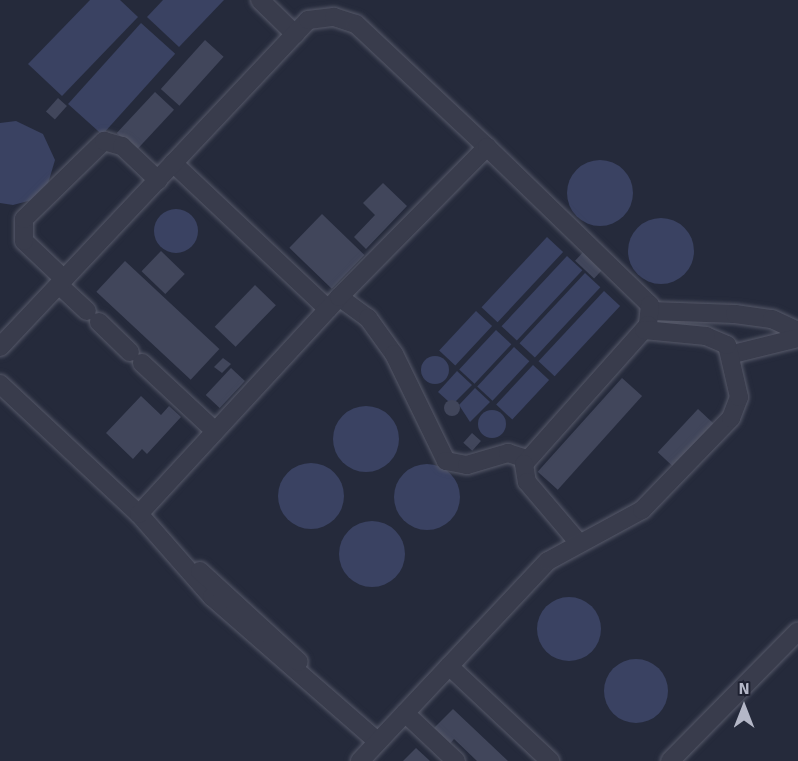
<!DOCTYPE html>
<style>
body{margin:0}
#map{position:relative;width:798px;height:761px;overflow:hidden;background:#252a3b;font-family:Signika,sans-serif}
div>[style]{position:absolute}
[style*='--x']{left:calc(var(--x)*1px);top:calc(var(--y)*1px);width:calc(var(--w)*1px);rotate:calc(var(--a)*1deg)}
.water>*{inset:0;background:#3a4262;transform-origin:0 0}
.round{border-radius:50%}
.building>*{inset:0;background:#41465b;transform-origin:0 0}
.roads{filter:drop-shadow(0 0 2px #575a6a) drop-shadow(0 0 2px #575a6a)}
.minor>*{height:18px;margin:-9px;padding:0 9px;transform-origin:9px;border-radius:9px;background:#393c4c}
span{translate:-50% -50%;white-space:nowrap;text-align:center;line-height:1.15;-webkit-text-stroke:4.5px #1e2131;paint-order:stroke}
.north{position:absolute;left:714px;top:677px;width:60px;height:60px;-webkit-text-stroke:4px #1e2131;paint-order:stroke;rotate:0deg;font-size:16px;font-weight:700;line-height:24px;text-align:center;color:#b4b7c7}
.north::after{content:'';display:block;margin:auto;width:21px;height:27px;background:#b4b7c7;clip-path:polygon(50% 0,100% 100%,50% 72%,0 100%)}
</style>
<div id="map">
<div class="water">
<i style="clip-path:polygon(90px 0,120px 0,138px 17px,62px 96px,28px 64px)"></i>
<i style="clip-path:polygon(163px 0,224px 0,179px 47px,147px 17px)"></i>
<i style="left:141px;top:23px;width:46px;height:109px;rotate:42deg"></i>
<i style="clip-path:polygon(16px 121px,43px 134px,55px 160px,47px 187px,32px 200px,13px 205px,0 203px,0 123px)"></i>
<i class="round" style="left:567px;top:160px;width:66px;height:66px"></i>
<i class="round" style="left:154px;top:209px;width:44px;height:44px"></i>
<i class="round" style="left:628px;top:218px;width:66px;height:66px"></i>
<i style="left:547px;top:237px;width:22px;height:96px;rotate:43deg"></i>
<i style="left:567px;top:256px;width:21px;height:96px;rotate:43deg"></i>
<i style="left:585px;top:273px;width:21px;height:96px;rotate:43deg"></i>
<i style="left:604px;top:291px;width:22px;height:96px;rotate:43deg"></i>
<i style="left:476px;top:311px;width:22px;height:54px;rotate:43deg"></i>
<i style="left:496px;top:330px;width:21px;height:54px;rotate:43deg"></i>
<i style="left:514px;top:347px;width:21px;height:54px;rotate:43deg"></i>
<i class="round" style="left:421px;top:356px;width:28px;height:28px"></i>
<i style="left:533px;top:365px;width:22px;height:54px;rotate:43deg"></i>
<i style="clip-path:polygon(457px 371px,472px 385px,455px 402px,448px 401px,438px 392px)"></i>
<i style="clip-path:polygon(475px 388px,490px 402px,470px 422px,459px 405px)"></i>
<i class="round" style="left:333px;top:406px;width:66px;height:66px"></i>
<i class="round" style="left:478px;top:410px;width:28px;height:28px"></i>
<i class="round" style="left:278px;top:463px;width:66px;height:66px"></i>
<i class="round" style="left:394px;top:464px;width:66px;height:66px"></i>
<i class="round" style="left:339px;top:521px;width:66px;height:66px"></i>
<i class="round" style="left:537px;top:597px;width:64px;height:64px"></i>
<i class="round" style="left:604px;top:659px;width:64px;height:64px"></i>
</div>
<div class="building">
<i style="left:205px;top:40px;width:25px;height:66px;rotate:42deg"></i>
<i style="left:155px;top:92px;width:26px;height:56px;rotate:43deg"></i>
<i style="left:58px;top:98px;width:12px;height:18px;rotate:42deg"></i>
<i style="clip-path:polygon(383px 183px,407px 206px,366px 249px,354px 237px,375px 215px,363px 203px)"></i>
<i style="left:322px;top:214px;width:59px;height:47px;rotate:44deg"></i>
<i style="left:586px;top:249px;width:26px;height:16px;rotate:43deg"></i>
<i style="left:161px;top:251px;width:33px;height:28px;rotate:44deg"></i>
<i style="left:125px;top:261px;width:129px;height:42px;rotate:43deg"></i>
<i style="left:255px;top:285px;width:29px;height:58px;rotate:44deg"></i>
<i style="clip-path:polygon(223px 358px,231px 364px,222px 373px,214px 367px)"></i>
<i style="left:231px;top:368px;width:19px;height:37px;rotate:43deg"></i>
<i style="left:622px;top:378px;width:27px;height:126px;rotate:42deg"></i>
<i style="clip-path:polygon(141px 396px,161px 415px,169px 406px,181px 417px,147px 454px,142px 449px,133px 459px,106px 433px)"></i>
<i class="round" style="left:444px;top:400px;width:16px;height:16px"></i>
<i style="left:698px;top:409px;width:22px;height:59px;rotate:43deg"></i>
<i style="left:472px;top:433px;width:12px;height:13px;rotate:42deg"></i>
<i style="clip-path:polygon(453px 709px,508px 761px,477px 761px,454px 739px,448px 746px,432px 730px)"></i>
<i style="clip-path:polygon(416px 748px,430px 761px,403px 761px)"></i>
</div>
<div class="roads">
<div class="minor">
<i style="--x:260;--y:0;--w:49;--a:44.2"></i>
<i style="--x:173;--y:163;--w:213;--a:43.3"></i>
<i style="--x:64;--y:279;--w:55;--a:-136.5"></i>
<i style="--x:24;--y:241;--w:22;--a:-90"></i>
<i style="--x:24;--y:219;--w:112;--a:-44.3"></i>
<i style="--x:104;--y:141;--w:19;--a:16"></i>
<i style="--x:122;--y:146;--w:50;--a:43.4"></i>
<i style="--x:59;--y:285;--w:38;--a:43"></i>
<i style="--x:339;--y:297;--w:36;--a:36"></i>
<i style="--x:368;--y:318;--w:44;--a:54.2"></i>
<i style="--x:394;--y:354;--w:119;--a:64.1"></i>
<i style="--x:446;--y:461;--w:21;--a:11"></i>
<i style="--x:467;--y:465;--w:43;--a:-16.3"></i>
<i style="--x:508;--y:453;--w:19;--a:18"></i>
<i style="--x:651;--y:311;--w:84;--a:2"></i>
<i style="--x:735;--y:314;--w:37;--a:8"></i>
<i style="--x:772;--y:319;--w:29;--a:25"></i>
<i style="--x:99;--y:322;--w:43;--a:44.1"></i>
<i style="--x:0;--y:347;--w:449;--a:-46.7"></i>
<i style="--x:308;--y:20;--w:26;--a:-7"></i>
<i style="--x:334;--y:17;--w:23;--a:18"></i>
<i style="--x:356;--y:24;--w:180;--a:43.2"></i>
<i style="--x:733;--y:354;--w:67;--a:-13.8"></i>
<i style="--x:142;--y:363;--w:100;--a:43"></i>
<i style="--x:0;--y:384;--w:190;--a:43.1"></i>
<i style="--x:139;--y:514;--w:111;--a:48.7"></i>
<i style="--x:212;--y:597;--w:220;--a:41.1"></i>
<i style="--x:139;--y:514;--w:295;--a:-47.3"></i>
<i style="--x:339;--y:297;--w:211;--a:-45.4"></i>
<i style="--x:487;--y:147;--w:227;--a:44.1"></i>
<i style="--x:650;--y:305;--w:20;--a:96"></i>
<i style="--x:648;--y:325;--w:186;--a:131.7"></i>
<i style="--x:524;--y:464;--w:18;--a:81"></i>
<i style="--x:527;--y:482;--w:80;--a:49.6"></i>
<i style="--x:200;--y:571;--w:134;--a:42.6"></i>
<i style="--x:449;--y:666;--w:139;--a:43.2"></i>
<i style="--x:405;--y:713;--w:70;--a:43.3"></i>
<i style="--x:360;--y:761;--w:274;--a:-46.8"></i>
<i style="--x:548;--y:561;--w:107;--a:-28.5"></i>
<i style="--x:642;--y:510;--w:128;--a:-45.9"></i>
<i style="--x:731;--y:418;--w:22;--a:-69"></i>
<i style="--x:739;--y:397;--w:53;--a:-103"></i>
<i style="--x:727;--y:345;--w:23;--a:-157"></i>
<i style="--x:706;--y:336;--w:62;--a:-174.5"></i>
<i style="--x:670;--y:761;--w:182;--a:-45.4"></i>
</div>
</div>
<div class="north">N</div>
</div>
